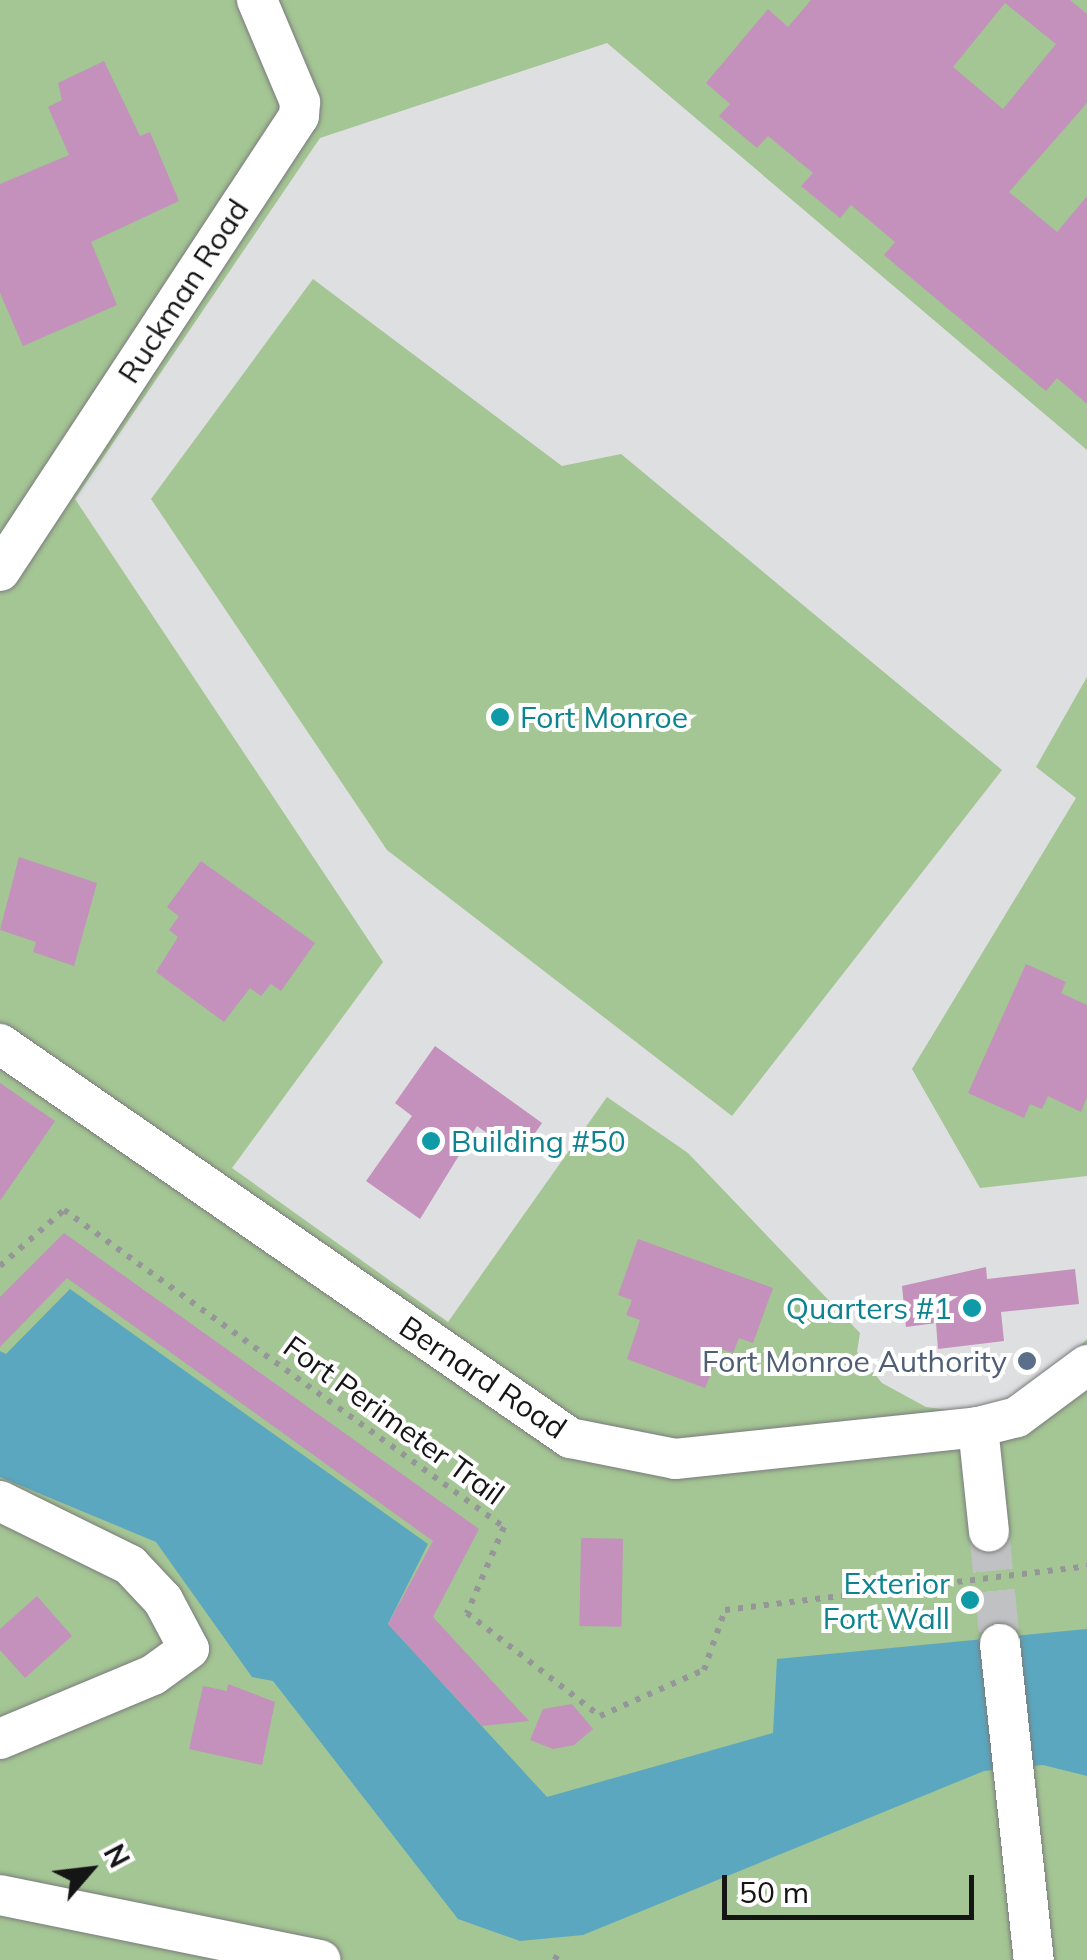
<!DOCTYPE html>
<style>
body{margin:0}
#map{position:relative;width:1087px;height:1960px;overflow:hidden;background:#dedfe0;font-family:Mulish,sans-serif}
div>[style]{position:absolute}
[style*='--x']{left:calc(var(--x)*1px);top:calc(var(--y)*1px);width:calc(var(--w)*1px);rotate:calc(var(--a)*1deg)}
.green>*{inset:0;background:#a4c594}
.water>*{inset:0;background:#5ba7bf}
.building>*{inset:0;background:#c391bc;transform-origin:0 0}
.minor-tunnel>*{height:40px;margin-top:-20px;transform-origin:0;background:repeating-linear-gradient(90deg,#c0c1c2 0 40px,transparent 0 60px)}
.path>*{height:6px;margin-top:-3px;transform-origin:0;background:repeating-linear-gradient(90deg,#959697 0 5px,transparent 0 13px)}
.roads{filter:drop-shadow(0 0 2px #7a7b7c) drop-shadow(0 0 2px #7a7b7c)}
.minor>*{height:40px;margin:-20px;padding:0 20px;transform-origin:20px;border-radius:20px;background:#fff}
.dots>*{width:28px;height:28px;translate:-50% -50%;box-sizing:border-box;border:5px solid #fff;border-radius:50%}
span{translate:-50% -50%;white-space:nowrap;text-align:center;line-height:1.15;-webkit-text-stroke:8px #fff;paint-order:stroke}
.street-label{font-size:30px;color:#151516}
.culture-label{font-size:30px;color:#0d838f}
.left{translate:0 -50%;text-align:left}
.right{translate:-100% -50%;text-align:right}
.service-label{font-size:30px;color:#4e5e75}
.north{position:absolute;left:40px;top:1820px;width:100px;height:100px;-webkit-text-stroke:8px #fff;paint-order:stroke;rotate:62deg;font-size:28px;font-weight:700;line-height:40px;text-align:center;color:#151516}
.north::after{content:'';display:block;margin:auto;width:35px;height:45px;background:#151516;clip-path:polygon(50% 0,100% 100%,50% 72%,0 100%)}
.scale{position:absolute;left:722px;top:1875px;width:252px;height:45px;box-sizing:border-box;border:5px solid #151516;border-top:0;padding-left:12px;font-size:30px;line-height:35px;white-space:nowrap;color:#151516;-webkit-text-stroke:8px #fff;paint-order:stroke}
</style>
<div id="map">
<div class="green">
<i style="clip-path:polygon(0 0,1087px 0,1087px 450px,607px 43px,320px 138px,75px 499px,383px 962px,232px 1168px,448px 1322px,607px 1097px,688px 1153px,860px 1333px,857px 1352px,882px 1383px,926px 1407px,972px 1413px,1038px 1386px,1087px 1339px,1087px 1960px,0 1960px)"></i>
<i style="clip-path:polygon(313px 279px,562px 466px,621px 454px,1002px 770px,732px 1116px,387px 850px,151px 499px)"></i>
<i style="clip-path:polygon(1087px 677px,1087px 1176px,980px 1188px,912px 1069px,1076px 798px,1036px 767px)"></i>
</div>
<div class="water">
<i style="clip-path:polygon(70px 1289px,428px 1544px,388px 1624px,547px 1797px,773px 1733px,777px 1659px,1087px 1629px,1087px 1776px,1043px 1765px,984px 1771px,583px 1935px,520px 1941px,458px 1919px,273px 1681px,252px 1677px,156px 1542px,0 1477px,0 1351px,6px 1354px)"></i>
</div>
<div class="building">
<i style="clip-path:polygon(evenodd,811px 0,1070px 0,1087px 14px,1087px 103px,1009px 192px,1057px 232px,1087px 196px,1087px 404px,1057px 378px,1046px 391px,884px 255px,895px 242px,851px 205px,840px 218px,801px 186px,813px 173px,768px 136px,757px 148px,719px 116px,730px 104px,706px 83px,768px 9px,788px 27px,811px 0,1005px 3px,1056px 44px,1003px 109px,953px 67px,1005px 3px)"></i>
<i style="clip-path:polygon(104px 61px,140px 136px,150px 132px,179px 201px,91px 242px,117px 305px,23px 346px,0 293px,0 184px,69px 155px,48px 107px,62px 100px,58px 83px)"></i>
<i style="clip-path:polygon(19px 857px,97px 883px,74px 966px,33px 952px,36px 942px,0 930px)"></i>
<i style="clip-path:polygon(201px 861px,315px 943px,281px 991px,271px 984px,261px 996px,250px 988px,224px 1022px,156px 972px,178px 937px,169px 930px,179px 916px,167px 907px)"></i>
<i style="clip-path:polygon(1026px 964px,1066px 982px,1061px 993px,1087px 1005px,1087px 1097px,1081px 1112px,1048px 1096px,1042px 1109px,1030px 1104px,1024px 1118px,968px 1093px)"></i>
<i style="clip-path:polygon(435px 1046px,542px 1123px,519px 1156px,477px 1126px,420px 1219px,366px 1181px,412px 1116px,395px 1103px)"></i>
<i style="clip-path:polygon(0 1083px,55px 1121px,0 1201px)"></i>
<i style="clip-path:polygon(64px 1233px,479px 1529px,433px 1617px,529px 1721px,482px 1726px,388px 1624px,433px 1541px,67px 1278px,0 1347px,0 1297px)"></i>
<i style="clip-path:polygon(638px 1239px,773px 1288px,753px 1343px,739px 1338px,733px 1353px,721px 1349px,705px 1388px,627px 1359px,640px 1320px,626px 1315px,632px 1300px,618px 1295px)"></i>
<i style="clip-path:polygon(986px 1267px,987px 1279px,1075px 1269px,1079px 1304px,1001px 1312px,1004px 1341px,938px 1349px,936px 1323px,906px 1327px,902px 1286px)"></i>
<i style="left:581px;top:1538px;width:42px;height:88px;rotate:1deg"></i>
<i style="clip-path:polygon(37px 1596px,72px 1636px,25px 1678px,0 1650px,0 1629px)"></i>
<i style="clip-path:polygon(228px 1684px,275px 1702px,262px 1765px,189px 1749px,203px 1686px,227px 1691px)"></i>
<i style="clip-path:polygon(572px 1704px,593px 1729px,574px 1745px,553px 1749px,530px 1740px,543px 1709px)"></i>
</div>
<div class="minor-tunnel">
<i style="--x:989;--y:1531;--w:114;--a:84.4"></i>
</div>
<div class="path">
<i style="--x:0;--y:1266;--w:85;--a:-41.2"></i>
<i style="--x:64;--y:1210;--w:542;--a:35.77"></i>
<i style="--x:504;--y:1527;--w:94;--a:113.3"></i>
<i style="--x:467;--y:1613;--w:168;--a:37.8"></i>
<i style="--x:600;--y:1716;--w:114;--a:-23.9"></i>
<i style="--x:704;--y:1670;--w:64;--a:-70.7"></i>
<i style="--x:725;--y:1610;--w:365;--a:-6.9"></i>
<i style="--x:555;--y:1960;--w:12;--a:-66"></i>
</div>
<div class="roads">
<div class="minor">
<i style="--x:0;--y:571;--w:544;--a:-56.69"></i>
<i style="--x:299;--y:116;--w:14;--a:-86"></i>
<i style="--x:300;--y:102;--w:111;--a:-112.9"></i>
<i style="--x:0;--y:1044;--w:693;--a:34.65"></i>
<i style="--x:570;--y:1438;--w:107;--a:11.3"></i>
<i style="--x:675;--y:1459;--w:305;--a:-6"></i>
<i style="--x:978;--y:1427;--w:40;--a:-14.4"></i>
<i style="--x:1017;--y:1417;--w:87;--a:-36.6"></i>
<i style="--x:978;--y:1427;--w:105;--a:84"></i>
<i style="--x:0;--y:1501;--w:145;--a:26.2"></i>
<i style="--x:130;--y:1565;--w:48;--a:46.7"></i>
<i style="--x:163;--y:1600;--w:55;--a:62"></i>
<i style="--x:189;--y:1649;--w:44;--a:144.2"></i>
<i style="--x:153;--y:1675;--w:166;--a:157.3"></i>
<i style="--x:1000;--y:1644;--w:318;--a:83.9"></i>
<i style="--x:0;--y:1895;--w:327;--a:11.5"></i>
</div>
</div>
<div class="dots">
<i style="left:500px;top:717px;background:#0f9aa8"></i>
<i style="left:431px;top:1141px;background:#0f9aa8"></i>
<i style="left:972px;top:1308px;background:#0f9aa8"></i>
<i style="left:1027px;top:1361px;background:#5c6f8a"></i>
<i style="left:970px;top:1600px;background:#0f9aa8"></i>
</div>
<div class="street-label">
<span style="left:183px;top:291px;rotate:-57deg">Ruckman Road</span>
<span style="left:483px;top:1377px;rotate:34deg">Bernard Road</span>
<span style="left:394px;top:1420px;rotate:36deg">Fort Perimeter Trail</span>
</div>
<div class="culture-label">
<span class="left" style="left:520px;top:717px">Fort Monroe</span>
<span class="left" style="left:451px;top:1141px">Building #50</span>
<span class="right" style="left:952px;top:1308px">Quarters #1</span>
<span class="right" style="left:950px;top:1600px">Exterior<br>Fort Wall</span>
</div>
<div class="service-label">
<span class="right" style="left:1007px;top:1361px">Fort Monroe Authority</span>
</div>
<div class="north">N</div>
<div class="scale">50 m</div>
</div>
